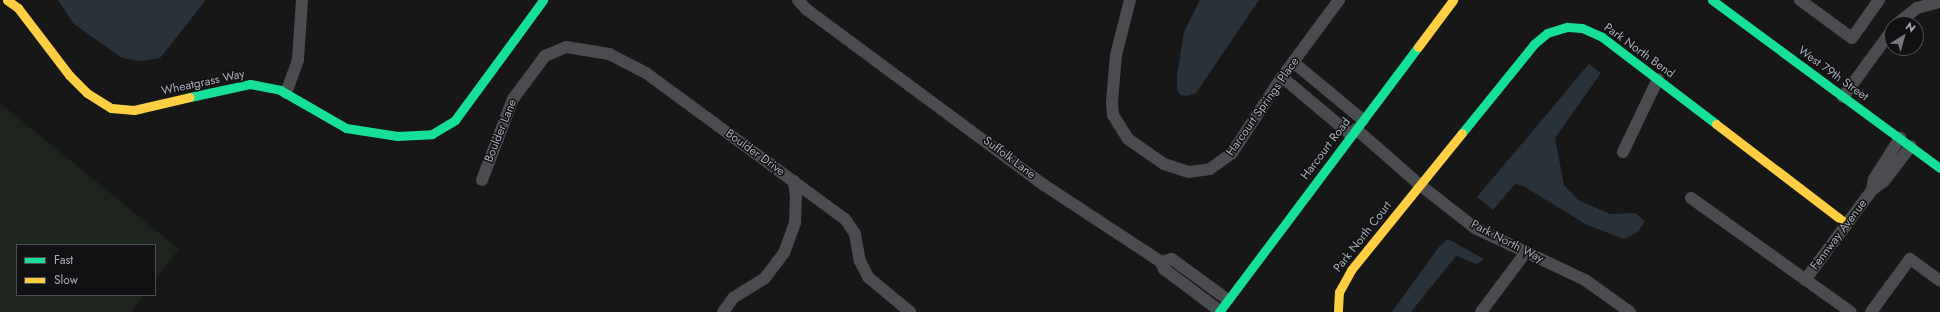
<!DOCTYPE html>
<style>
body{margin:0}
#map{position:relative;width:1940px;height:312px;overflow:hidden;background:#171717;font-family:Jost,sans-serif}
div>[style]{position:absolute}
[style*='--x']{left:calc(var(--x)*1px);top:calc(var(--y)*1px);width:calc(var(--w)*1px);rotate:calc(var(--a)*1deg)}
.green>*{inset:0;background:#1d241e}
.water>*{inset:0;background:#2a3239}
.street>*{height:12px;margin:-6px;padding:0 6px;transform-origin:6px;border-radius:6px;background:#4b4c50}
.fast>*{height:9px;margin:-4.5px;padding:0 4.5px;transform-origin:4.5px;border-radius:4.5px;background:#16e098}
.slow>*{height:9px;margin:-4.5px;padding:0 4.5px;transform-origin:4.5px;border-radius:4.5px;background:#ffcf43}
span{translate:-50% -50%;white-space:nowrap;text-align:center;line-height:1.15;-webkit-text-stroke:3px #111113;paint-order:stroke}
.street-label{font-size:12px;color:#a8adb8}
.legend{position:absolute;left:16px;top:244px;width:140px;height:52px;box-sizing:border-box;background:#111113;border:1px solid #4d4f55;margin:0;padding:5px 7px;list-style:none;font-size:12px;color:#a8adb8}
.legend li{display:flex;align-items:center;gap:8px;height:20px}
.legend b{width:20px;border:1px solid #4d4f55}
.north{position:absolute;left:1884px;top:16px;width:40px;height:40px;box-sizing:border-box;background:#111113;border:1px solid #4d4f55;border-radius:50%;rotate:37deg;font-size:11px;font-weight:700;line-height:16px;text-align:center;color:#a8adb8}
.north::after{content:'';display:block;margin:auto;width:14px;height:18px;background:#757880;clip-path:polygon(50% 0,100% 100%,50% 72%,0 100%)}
</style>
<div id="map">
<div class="green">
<i style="clip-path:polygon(0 103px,179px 249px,155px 280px,155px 245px,17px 245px,17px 295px,144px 295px,131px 312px,0 312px)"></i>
</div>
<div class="water">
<i style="clip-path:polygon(58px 0,206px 0,160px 58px,140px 61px,122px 58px,74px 24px)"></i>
<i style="clip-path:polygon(1200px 0,1259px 0,1196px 93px,1187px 96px,1181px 95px,1177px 90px,1177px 76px,1184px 32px)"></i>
<i style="clip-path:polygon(1589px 64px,1601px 73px,1555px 138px,1564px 185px,1578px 200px,1610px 214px,1635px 213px,1645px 221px,1638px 232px,1624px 239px,1587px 225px,1525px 187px,1515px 184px,1493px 210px,1477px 197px)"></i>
<i style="clip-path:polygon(1448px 239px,1484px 259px,1477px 264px,1456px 256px,1411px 312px,1392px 312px,1439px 247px)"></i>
</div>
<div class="street">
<i style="--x:798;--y:0;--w:12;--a:48"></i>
<i style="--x:806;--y:9;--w:296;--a:36.5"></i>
<i style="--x:1044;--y:185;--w:140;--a:33.3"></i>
<i style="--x:1161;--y:262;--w:11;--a:-15"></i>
<i style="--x:1172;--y:259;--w:69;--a:36.2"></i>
<i style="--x:1130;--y:0;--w:57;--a:104.3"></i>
<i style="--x:1116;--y:55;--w:47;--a:94.9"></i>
<i style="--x:1112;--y:102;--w:13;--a:86"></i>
<i style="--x:1113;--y:115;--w:28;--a:58"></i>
<i style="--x:1128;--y:139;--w:44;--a:34.8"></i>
<i style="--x:1164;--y:164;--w:26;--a:18"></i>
<i style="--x:1189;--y:172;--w:21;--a:-8"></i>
<i style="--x:1210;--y:169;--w:27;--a:-36"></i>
<i style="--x:1232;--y:153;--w:91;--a:-56.7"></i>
<i style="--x:1282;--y:77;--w:96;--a:-53.5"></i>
<i style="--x:1800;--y:0;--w:64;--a:36.2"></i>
<i style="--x:1852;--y:38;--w:47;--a:-54.6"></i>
<i style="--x:1897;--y:24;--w:26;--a:-39"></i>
<i style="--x:1917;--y:8;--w:24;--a:-15"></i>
<i style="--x:1293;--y:62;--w:91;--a:39.6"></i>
<i style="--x:1282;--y:77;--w:90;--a:40"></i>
<i style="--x:286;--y:93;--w:35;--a:-70"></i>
<i style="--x:298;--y:60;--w:60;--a:-86.2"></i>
<i style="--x:1843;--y:97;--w:83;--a:-53.8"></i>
<i style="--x:1356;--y:129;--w:85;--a:41.2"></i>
<i style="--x:1420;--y:185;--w:70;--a:38"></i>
<i style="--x:1475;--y:228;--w:122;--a:25.3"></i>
<i style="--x:1585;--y:280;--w:55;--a:35.4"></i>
<i style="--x:1623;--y:152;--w:81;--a:-64.4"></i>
<i style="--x:482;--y:180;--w:87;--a:-69.1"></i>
<i style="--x:513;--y:99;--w:54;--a:-53.3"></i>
<i style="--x:545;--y:56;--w:23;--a:-23"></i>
<i style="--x:566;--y:47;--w:44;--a:9.2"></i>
<i style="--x:609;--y:54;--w:42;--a:27.2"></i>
<i style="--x:646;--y:73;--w:247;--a:36.3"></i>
<i style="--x:845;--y:219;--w:18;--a:56"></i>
<i style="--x:855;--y:234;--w:27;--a:80"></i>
<i style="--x:860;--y:261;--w:18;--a:63"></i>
<i style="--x:868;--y:277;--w:55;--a:39.8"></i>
<i style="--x:1872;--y:190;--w:11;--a:-80"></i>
<i style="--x:1874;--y:179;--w:49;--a:-57.6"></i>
<i style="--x:1691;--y:198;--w:196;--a:35.5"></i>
<i style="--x:1161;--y:262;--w:8;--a:67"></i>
<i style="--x:1164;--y:269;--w:70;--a:36.9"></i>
<i style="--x:1805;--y:280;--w:112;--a:-53.3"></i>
<i style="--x:1872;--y:190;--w:15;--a:-37"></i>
<i style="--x:1884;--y:181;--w:44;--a:-52.4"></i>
<i style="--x:723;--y:312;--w:17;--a:-54"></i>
<i style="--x:733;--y:298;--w:38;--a:-32"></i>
<i style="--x:765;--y:278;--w:31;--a:-53"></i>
<i style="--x:784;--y:253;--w:32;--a:-70"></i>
<i style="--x:795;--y:223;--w:26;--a:-88"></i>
<i style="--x:796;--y:197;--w:16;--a:-97"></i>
<i style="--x:1481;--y:312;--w:75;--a:-53.1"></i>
<i style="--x:1871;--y:312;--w:66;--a:-53.7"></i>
<i style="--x:1910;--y:259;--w:37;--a:36"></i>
</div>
<div class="fast">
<i style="--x:1712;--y:0;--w:283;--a:36.4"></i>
<i style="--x:190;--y:97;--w:61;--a:-12.2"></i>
<i style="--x:250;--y:84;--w:31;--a:11"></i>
<i style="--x:280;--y:90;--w:76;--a:29.9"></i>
<i style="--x:346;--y:128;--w:52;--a:8.9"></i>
<i style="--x:397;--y:136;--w:35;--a:-3"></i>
<i style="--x:432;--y:134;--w:27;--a:-31"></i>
<i style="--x:455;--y:120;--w:149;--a:-53.7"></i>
<i style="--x:1462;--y:133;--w:114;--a:-51"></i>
<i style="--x:1534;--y:44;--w:17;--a:-40"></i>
<i style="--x:1547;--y:33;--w:21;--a:-17"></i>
<i style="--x:1567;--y:27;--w:15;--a:4"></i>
<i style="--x:1582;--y:28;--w:22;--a:24"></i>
<i style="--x:1602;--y:37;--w:143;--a:37.3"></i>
<i style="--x:1219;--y:312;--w:331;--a:-53.1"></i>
</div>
<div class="slow">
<i style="--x:7;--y:0;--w:14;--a:36"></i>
<i style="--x:18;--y:8;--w:84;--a:52.7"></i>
<i style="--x:69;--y:75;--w:25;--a:45"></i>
<i style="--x:87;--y:93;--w:28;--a:32"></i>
<i style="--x:111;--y:108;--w:23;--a:5"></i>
<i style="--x:134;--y:110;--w:57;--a:-13.1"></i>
<i style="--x:1418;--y:47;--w:59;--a:-53.3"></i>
<i style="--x:1716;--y:124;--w:165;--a:37.4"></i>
<i style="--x:1338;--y:310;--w:18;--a:-87"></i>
<i style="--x:1339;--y:292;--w:25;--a:-61"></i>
<i style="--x:1351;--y:270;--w:176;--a:-51"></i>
</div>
<div class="street-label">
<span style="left:1639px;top:51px;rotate:36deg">Park North Bend</span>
<span style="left:1833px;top:74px;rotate:36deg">West 79th Street</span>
<span style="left:203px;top:83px;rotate:-12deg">Wheatgrass Way</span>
<span style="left:1263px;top:107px;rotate:-55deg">Harcourt Springs Place</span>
<span style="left:501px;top:131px;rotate:-68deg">Boulder Lane</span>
<span style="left:1326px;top:149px;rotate:-53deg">Harcourt Road</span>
<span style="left:755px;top:153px;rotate:36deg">Boulder Drive</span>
<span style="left:1009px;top:158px;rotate:37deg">Suffolk Lane</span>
<span style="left:1839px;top:235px;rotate:-53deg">Fennway Avenue</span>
<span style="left:1363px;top:237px;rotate:-52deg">Park North Court</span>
<span style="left:1507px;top:242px;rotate:27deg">Park North Way</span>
</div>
<ul class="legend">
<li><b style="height:5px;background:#16e098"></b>Fast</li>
<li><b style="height:5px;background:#ffcf43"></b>Slow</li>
</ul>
<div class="north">N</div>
</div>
